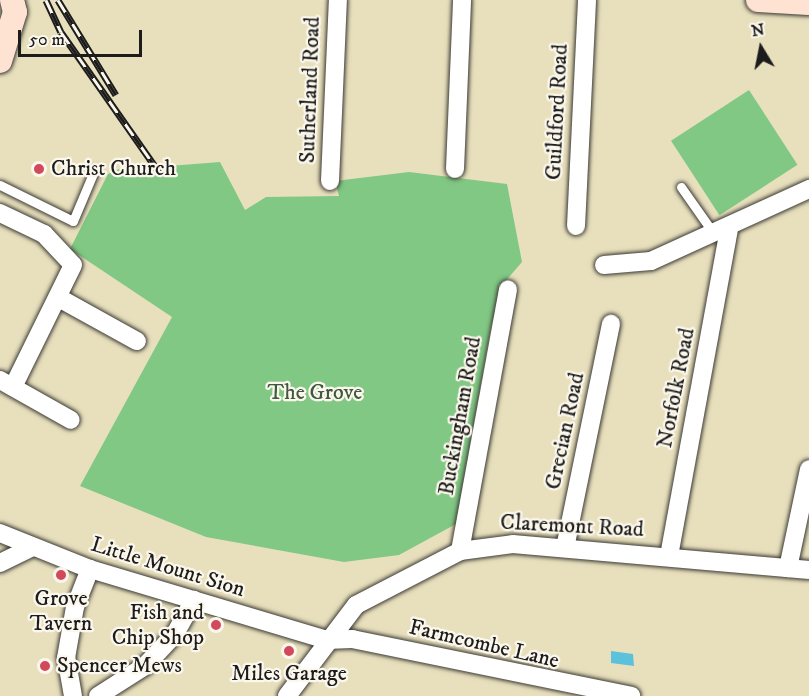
<!DOCTYPE html>
<style>
body{margin:0}
#map{position:relative;width:809px;height:696px;overflow:hidden;background:#e8e0bd;font-family:"IM FELL DW Pica",serif}
div>[style]{position:absolute}
[style*='--x']{left:calc(var(--x)*1px);top:calc(var(--y)*1px);width:calc(var(--w)*1px);rotate:calc(var(--a)*1deg)}
.green>*{inset:0;background:#81c884;transform-origin:0 0}
.water>*{inset:0;background:#5cc1da}
.roads{filter:drop-shadow(0 0 2px #3b3934) drop-shadow(0 0 2px #3b3934)}
.lane>*{height:9px;margin:-4.5px;padding:0 4.5px;transform-origin:4.5px;border-radius:4.5px;background:#fff}
.street>*{height:18px;margin:-9px;padding:0 9px;transform-origin:9px;border-radius:9px;background:#fff}
.secondary>*{height:24px;margin:-12px;padding:0 12px;transform-origin:12px;border-radius:12px;background:#fee3d2}
.rail>*{height:7px;margin-top:-3.5px;transform-origin:0;background:repeating-linear-gradient(90deg,#fbf7ec 0 14px,#1c1c1c 0 28px);box-sizing:border-box;border-block:2px solid #1c1c1c}
.dots>*{width:16px;height:16px;translate:-50% -50%;box-sizing:border-box;border:3px solid #fbf7ec;border-radius:50%}
span{translate:-50% -50%;white-space:nowrap;text-align:center;line-height:1.15;-webkit-text-stroke:4.5px #fbf7ec;paint-order:stroke}
.street-label{font-size:22px;color:#1c1c1c}
.poi-label{font-size:22px;color:#1c1c1c}
.left{translate:0 -50%;text-align:left}
.right{translate:-100% -50%;text-align:right}
.park-label{font-size:22px;color:#3f5840}
.north{position:absolute;left:731px;top:18px;width:60px;height:60px;-webkit-text-stroke:4px #fbf7ec;paint-order:stroke;rotate:350deg;font-size:16px;font-weight:700;line-height:24px;text-align:center;color:#1c1c1c}
.north::after{content:'';display:block;margin:auto;width:21px;height:27px;background:#1c1c1c;clip-path:polygon(50% 0,100% 100%,50% 72%,0 100%)}
.scale{position:absolute;left:18px;top:30px;width:124px;height:27px;box-sizing:border-box;border:3px solid #1c1c1c;border-top:0;padding-left:8px;font-size:18px;line-height:21px;white-space:nowrap;color:#1c1c1c;-webkit-text-stroke:4px #fbf7ec;paint-order:stroke}
</style>
<div id="map">
<div class="green">
<i style="left:749px;top:90px;width:89px;height:93px;rotate:57deg"></i>
<i style="clip-path:polygon(220px 162px,245px 210px,266px 197px,339px 196px,335px 181px,409px 172px,507px 184px,522px 262px,503px 284px,491px 327px,456px 524px,399px 555px,344px 562px,206px 537px,80px 486px,172px 317px,70px 249px,108px 174px,126px 166px,155px 175px,169px 166px)"></i>
</div>
<div class="water">
<i style="clip-path:polygon(611px 651px,633px 654px,634px 666px,611px 663px)"></i>
</div>
<div class="roads">
<div class="lane">
<i style="--x:0;--y:185;--w:81;--a:26.3"></i>
<i style="--x:73;--y:221;--w:54;--a:-67.2"></i>
<i style="--x:681;--y:187;--w:57;--a:54.9"></i>
</div>
<div class="street">
<i style="--x:455;--y:169;--w:169;--a:-87.6"></i>
<i style="--x:330;--y:181;--w:181;--a:-87.5"></i>
<i style="--x:0;--y:213;--w:49;--a:25.5"></i>
<i style="--x:44;--y:234;--w:42;--a:46.9"></i>
<i style="--x:73;--y:265;--w:136;--a:116.2"></i>
<i style="--x:576;--y:226;--w:226;--a:-87.2"></i>
<i style="--x:604;--y:265;--w:47;--a:-4.9"></i>
<i style="--x:651;--y:261;--w:174;--a:-24.5"></i>
<i style="--x:59;--y:298;--w:89;--a:28.9"></i>
<i style="--x:0;--y:380;--w:81;--a:29.4"></i>
<i style="--x:0;--y:533;--w:97;--a:21.8"></i>
<i style="--x:90;--y:569;--w:246;--a:16.7"></i>
<i style="--x:326;--y:640;--w:26;--a:-2"></i>
<i style="--x:352;--y:639;--w:285;--a:11.5"></i>
<i style="--x:565;--y:548;--w:229;--a:-78.4"></i>
<i style="--x:460;--y:551;--w:266;--a:-79.6"></i>
<i style="--x:669;--y:556;--w:331;--a:-79.6"></i>
<i style="--x:0;--y:563;--w:37;--a:-26"></i>
<i style="--x:788;--y:568;--w:101;--a:-78"></i>
<i style="--x:73;--y:696;--w:39;--a:-100"></i>
<i style="--x:66;--y:658;--w:52;--a:-80"></i>
<i style="--x:75;--y:607;--w:41;--a:-68.5"></i>
<i style="--x:98;--y:696;--w:56;--a:-32.6"></i>
<i style="--x:145;--y:666;--w:44;--a:-46.8"></i>
<i style="--x:175;--y:634;--w:39;--a:-61"></i>
<i style="--x:287;--y:696;--w:114;--a:-52.8"></i>
<i style="--x:356;--y:605;--w:117;--a:-27.4"></i>
<i style="--x:460;--y:551;--w:53;--a:-7.5"></i>
<i style="--x:513;--y:544;--w:297;--a:5"></i>
</div>
<div class="secondary">
<i style="--x:758;--y:0;--w:51;--a:3.4"></i>
<i style="--x:0;--y:61;--w:51;--a:-73"></i>
<i style="--x:15;--y:12;--w:12;--a:-104"></i>
</div>
</div>
<div class="rail">
<i style="--x:46;--y:0;--w:35;--a:65"></i>
<i style="--x:61;--y:32;--w:171;--a:55"></i>
<i style="--x:58;--y:0;--w:111;--a:58.6"></i>
</div>
<div class="dots">
<i style="left:39px;top:169px;background:#d1495b"></i>
<i style="left:61px;top:575px;background:#d1495b"></i>
<i style="left:216px;top:625px;background:#d1495b"></i>
<i style="left:289px;top:651px;background:#d1495b"></i>
<i style="left:45px;top:666px;background:#d1495b"></i>
</div>
<div class="street-label">
<span style="left:310px;top:90px;rotate:-88deg">Sutherland Road</span>
<span style="left:557px;top:112px;rotate:-87deg">Guildford Road</span>
<span style="left:676px;top:388px;rotate:-79deg">Norfolk Road</span>
<span style="left:460px;top:416px;rotate:-80deg">Buckingham Road</span>
<span style="left:565px;top:431px;rotate:-78deg">Grecian Road</span>
<span style="left:572px;top:526px;rotate:3deg">Claremont Road</span>
<span style="left:168px;top:567px;rotate:17deg">Little Mount Sion</span>
<span style="left:484px;top:644px;rotate:13deg">Farmcombe Lane</span>
</div>
<div class="poi-label">
<span class="left" style="left:51px;top:169px">Christ Church</span>
<span style="left:61px;top:611px">Grove<br>Tavern</span>
<span class="right" style="left:204px;top:625px">Fish and<br>Chip Shop</span>
<span class="left" style="left:57px;top:666px">Spencer Mews</span>
<span style="left:289px;top:674px">Miles Garage</span>
</div>
<div class="park-label">
<span style="left:315px;top:393px">The Grove</span>
</div>
<div class="north">N</div>
<div class="scale">50 m</div>
</div>
